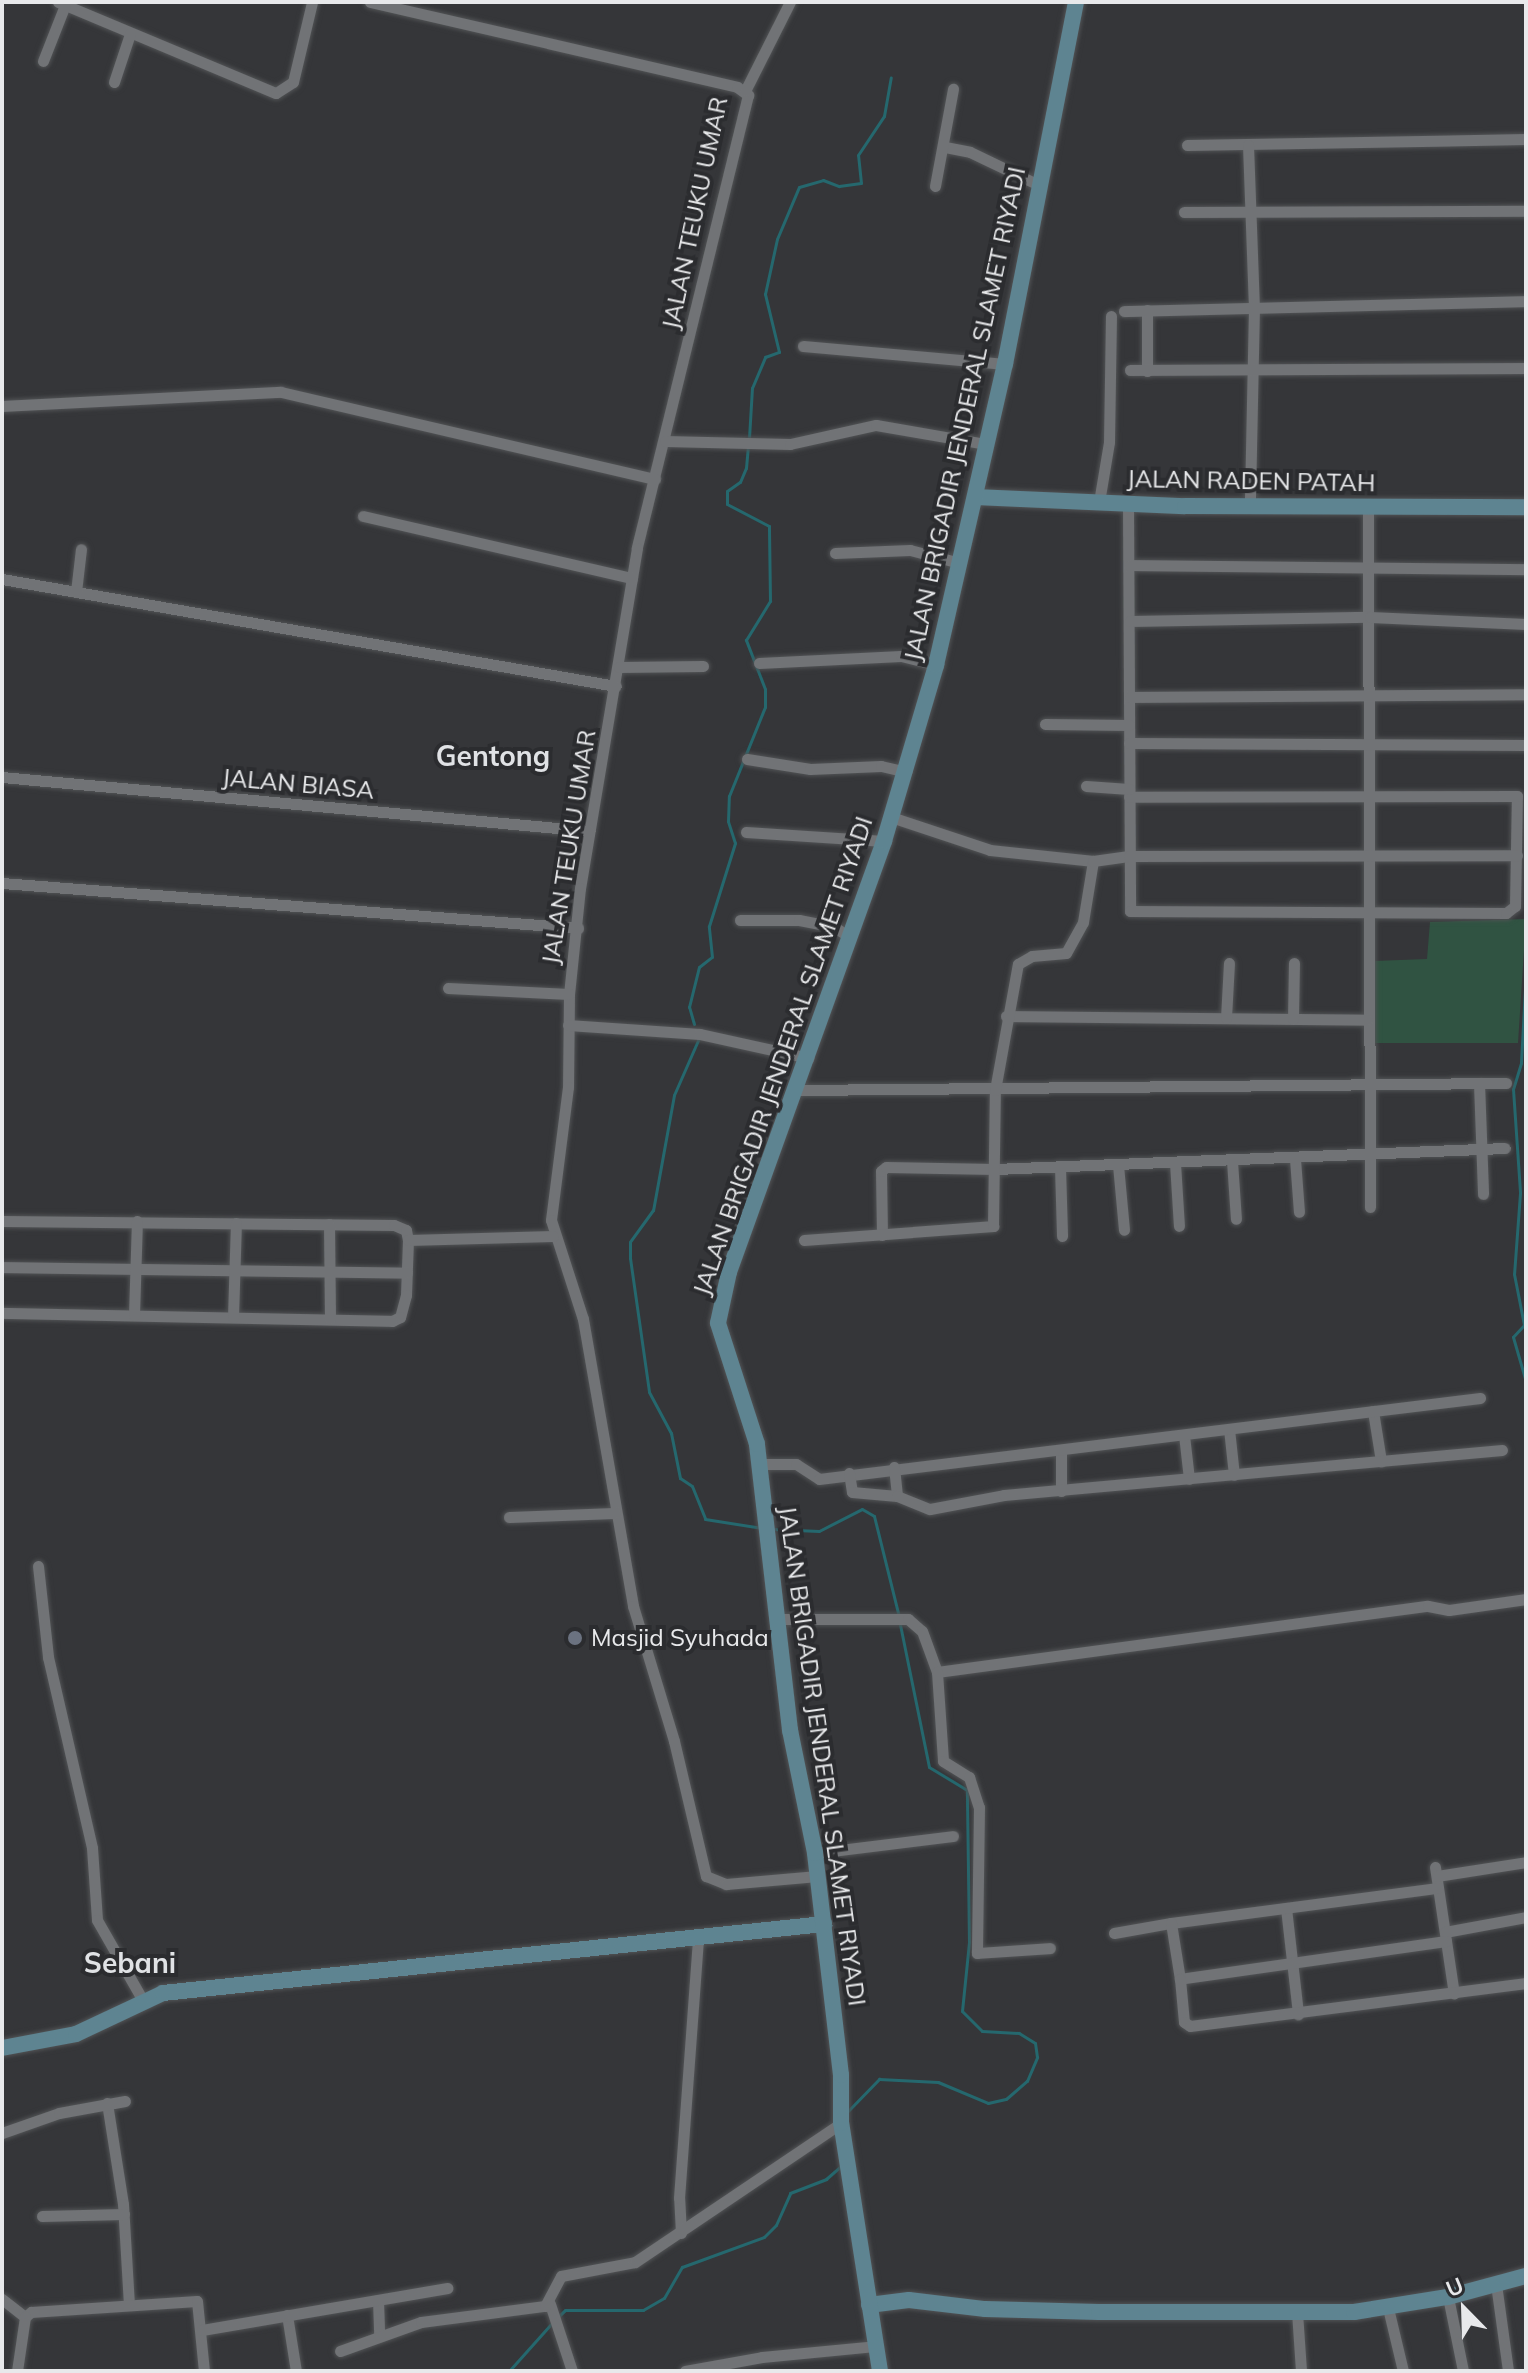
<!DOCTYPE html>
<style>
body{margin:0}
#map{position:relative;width:1528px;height:2373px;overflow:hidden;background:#353639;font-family:Mulish,sans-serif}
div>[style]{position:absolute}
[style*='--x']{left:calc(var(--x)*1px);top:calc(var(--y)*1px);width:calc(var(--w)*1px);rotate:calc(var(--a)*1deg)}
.green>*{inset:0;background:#305342}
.stream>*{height:3px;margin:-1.5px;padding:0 1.5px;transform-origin:1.5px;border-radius:1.5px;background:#25686e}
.roads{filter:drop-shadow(0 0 2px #515355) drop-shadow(0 0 2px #515355)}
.street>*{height:11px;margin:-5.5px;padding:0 5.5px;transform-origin:5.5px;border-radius:5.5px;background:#717376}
.secondary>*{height:16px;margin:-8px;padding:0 8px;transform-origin:8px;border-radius:8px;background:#5e8491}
.dots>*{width:22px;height:22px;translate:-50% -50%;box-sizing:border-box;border:4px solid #2b2c2f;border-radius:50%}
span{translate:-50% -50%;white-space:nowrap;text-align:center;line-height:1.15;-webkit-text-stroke:8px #2b2c2f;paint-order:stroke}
.street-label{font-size:24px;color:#e8e9eb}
.poi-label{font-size:24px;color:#e8e9eb}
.left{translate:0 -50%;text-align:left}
.quarter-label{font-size:28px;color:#e0e2e5;font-weight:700}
.frame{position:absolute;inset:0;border:4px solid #e8e9eb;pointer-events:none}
.north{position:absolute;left:1424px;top:2269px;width:80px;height:80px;-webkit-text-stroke:6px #2b2c2f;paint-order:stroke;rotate:337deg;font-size:22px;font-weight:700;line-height:32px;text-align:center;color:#e8e9eb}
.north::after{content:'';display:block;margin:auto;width:28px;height:36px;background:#e8e9eb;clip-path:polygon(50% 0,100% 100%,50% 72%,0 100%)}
</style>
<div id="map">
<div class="green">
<i style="clip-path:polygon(1526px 919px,1518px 1043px,1370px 1043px,1374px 961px,1427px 959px,1430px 922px)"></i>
</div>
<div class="stream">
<i style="--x:749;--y:438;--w:50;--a:-86.6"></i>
<i style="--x:752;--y:388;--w:34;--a:-67"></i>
<i style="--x:765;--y:357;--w:15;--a:-20"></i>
<i style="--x:779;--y:352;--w:60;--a:-103.6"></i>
<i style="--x:765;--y:294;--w:56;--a:-77.7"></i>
<i style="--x:777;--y:239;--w:56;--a:-67.1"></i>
<i style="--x:799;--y:187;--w:25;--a:-16"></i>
<i style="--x:823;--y:180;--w:17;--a:21"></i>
<i style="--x:839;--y:186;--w:22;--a:-8"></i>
<i style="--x:861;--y:183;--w:28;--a:-96"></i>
<i style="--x:858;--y:155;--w:47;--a:-56.3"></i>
<i style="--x:884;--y:116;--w:39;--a:-80"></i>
<i style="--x:1526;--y:970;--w:93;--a:93.1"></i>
<i style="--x:1521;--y:1063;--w:27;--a:107"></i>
<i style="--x:1513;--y:1089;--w:104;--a:86.1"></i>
<i style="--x:1520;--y:1193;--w:81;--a:94.2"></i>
<i style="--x:1514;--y:1274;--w:52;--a:78.9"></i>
<i style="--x:1524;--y:1325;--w:16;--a:133"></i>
<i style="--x:1513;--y:1337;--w:47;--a:73.9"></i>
<i style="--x:694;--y:1024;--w:18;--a:-106"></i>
<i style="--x:689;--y:1007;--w:41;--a:-76"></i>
<i style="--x:699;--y:967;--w:16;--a:-38"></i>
<i style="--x:712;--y:957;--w:31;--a:-96"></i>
<i style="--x:709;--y:926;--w:87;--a:-72.6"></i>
<i style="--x:735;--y:843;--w:23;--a:-108"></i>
<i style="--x:728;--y:821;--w:25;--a:-88"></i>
<i style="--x:729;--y:796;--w:96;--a:-68"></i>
<i style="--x:765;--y:707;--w:18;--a:-90"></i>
<i style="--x:765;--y:689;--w:53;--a:-111.2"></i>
<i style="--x:746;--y:640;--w:46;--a:-58.4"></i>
<i style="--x:770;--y:601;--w:75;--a:-90.8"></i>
<i style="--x:769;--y:526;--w:47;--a:-152.4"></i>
<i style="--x:727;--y:504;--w:13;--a:-90"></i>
<i style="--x:727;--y:491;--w:16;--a:-35"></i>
<i style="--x:740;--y:482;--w:15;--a:-67"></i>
<i style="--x:746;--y:468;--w:22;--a:-85"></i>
<i style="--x:699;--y:1038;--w:62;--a:113.7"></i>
<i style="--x:674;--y:1095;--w:117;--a:100.3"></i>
<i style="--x:653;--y:1210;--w:39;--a:126"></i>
<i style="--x:630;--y:1242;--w:16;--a:90"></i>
<i style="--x:630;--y:1258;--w:135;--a:81.9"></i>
<i style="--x:649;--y:1392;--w:47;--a:61.8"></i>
<i style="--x:671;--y:1433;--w:46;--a:78.7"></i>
<i style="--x:680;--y:1478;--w:14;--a:34"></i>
<i style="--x:692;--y:1486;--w:35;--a:68"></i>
<i style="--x:705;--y:1519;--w:58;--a:9"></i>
<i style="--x:773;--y:1529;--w:46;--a:2.5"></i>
<i style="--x:819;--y:1531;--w:48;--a:-27.1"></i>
<i style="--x:862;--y:1509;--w:14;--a:30"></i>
<i style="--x:874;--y:1516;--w:104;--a:76.1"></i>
<i style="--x:848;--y:2111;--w:45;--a:-45.9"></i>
<i style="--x:879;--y:2079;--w:59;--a:2.9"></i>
<i style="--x:938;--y:2082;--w:54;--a:22.8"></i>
<i style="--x:988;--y:2103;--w:18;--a:-13"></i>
<i style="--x:1006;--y:2099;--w:28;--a:-41"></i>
<i style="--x:1027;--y:2081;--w:26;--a:-67"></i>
<i style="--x:1037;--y:2057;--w:14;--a:-98"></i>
<i style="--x:1035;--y:2043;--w:19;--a:-148"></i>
<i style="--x:1019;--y:2033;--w:37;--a:-177"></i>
<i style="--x:982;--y:2031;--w:28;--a:-135"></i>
<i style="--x:962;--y:2011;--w:69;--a:-84.2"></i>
<i style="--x:969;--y:1942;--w:152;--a:-90.8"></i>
<i style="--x:967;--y:1790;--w:44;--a:-148.8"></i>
<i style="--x:929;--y:1767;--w:146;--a:-101.5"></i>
<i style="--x:559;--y:2316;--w:8;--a:-45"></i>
<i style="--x:565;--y:2310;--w:78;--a:0"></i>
<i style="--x:643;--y:2310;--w:24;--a:-30"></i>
<i style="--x:664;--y:2298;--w:36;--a:-60"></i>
<i style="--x:682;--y:2267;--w:87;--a:-20.1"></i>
<i style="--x:764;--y:2237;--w:17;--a:-45"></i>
<i style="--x:776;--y:2225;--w:35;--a:-66"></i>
<i style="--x:790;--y:2193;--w:39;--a:-21"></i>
<i style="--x:826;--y:2179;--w:20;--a:-41"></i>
<i style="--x:509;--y:2371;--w:63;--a:-48.2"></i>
</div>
<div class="roads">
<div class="street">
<i style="--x:58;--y:2;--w:236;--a:22.7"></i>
<i style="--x:276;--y:93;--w:20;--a:-33"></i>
<i style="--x:293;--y:82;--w:82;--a:-76.6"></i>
<i style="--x:370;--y:2;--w:377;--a:13"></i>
<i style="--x:737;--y:87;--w:14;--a:36"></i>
<i style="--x:748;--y:95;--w:466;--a:103.8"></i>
<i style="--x:637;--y:548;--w:345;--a:99.5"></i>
<i style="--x:580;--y:888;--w:107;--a:95.9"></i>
<i style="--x:569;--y:994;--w:93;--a:90.6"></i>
<i style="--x:568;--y:1087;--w:134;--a:97.3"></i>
<i style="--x:551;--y:1220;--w:104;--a:72.1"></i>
<i style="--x:583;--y:1319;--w:291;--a:80.1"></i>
<i style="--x:633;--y:1606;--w:141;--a:73.1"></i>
<i style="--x:674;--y:1741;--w:139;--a:76.7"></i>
<i style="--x:706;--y:1876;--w:22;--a:22"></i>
<i style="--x:726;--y:1884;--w:92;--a:-5"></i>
<i style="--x:43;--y:61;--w:60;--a:-68.6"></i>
<i style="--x:114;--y:82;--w:51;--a:-71.6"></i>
<i style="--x:745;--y:91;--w:100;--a:-63.2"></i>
<i style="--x:1187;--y:145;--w:339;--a:-1"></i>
<i style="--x:1248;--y:145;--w:162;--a:87.9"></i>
<i style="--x:1254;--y:307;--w:198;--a:91.2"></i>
<i style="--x:945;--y:147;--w:25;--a:11"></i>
<i style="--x:970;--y:152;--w:76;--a:25.6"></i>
<i style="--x:935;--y:186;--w:99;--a:-79.5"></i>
<i style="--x:1184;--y:212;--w:342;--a:-0.2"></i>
<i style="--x:1147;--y:310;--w:61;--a:90"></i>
<i style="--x:1124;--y:311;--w:402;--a:-1.4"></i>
<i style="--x:803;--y:346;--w:203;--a:5.1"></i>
<i style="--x:1130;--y:370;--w:396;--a:-0.3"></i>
<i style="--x:2;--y:406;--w:279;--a:-2.9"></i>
<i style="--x:281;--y:392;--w:384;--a:13.1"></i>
<i style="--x:665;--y:441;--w:125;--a:1.4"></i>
<i style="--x:790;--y:444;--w:88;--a:-12.5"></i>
<i style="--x:876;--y:425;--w:112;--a:9.8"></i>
<i style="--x:1099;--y:502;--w:61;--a:-80.5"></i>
<i style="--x:1109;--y:442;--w:126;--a:-89.1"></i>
<i style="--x:1128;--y:505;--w:406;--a:89.7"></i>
<i style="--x:1130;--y:911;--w:376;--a:0.3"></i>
<i style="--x:1506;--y:913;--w:11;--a:-38"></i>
<i style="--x:1515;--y:906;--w:110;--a:-89"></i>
<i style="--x:1517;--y:796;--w:388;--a:179.9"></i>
<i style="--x:1368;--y:506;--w:701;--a:89.84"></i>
<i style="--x:363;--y:516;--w:276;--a:13"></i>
<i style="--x:835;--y:553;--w:75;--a:-2.3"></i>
<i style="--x:910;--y:550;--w:52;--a:14.6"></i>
<i style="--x:1130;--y:565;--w:396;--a:0.6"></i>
<i style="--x:2;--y:579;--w:623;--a:9.89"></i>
<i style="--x:76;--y:592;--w:43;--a:-83.4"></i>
<i style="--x:1130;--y:621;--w:240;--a:-1"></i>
<i style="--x:1370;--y:617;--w:156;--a:2.6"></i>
<i style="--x:759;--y:663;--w:142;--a:-2.8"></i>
<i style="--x:901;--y:656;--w:36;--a:14"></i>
<i style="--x:619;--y:667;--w:84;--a:-0.7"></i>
<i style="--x:1130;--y:697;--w:396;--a:-0.4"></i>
<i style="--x:1045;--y:724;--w:84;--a:0.7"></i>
<i style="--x:1129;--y:743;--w:397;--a:0.3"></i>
<i style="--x:747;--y:759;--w:64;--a:9"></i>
<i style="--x:810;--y:769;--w:71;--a:-2.4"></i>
<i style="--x:881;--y:766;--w:26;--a:13"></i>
<i style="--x:2;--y:777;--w:590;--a:5.25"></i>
<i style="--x:1086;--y:786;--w:43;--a:4"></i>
<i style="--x:891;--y:817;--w:104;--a:18.4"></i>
<i style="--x:990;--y:850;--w:104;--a:6.1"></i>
<i style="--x:746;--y:832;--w:138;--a:3.7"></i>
<i style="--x:2;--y:883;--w:578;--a:4.47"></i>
<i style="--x:740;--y:920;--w:59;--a:0"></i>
<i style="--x:799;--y:920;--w:36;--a:11"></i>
<i style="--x:834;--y:927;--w:19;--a:32"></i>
<i style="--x:448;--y:988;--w:121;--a:2.8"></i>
<i style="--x:1006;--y:1016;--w:361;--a:0.6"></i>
<i style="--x:1226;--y:1018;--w:55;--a:-86.9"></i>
<i style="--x:1293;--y:1019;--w:56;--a:-89"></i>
<i style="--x:568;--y:1025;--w:132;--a:3.9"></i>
<i style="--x:700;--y:1034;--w:111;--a:12.5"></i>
<i style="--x:1479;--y:1083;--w:111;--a:87.9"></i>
<i style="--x:798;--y:1090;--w:708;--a:-0.57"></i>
<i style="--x:1295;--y:1159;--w:53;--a:85.7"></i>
<i style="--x:1232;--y:1161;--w:58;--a:86.1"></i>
<i style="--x:1175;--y:1163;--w:63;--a:86.4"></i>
<i style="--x:1118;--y:1165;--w:65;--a:84.7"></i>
<i style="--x:1060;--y:1167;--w:69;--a:88.3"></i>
<i style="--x:2;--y:1221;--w:392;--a:0.6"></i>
<i style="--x:394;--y:1225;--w:13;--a:23"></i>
<i style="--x:406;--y:1230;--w:10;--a:79"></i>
<i style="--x:408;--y:1240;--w:55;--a:92.1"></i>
<i style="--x:406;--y:1295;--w:23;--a:105"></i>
<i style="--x:400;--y:1317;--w:9;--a:153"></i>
<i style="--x:392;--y:1321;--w:390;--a:-178.8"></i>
<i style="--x:329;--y:1224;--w:95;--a:89.4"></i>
<i style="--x:882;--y:1235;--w:64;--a:-90.9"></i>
<i style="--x:881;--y:1171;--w:6;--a:-39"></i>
<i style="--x:886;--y:1167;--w:109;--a:1.1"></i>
<i style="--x:995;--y:1169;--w:510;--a:-2.36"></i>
<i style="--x:408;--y:1240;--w:145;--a:-1.6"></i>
<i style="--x:804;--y:1240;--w:190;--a:-4.2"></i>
<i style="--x:993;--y:1226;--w:136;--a:-89.2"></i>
<i style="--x:995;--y:1090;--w:128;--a:-79.7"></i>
<i style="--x:1018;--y:964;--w:16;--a:-30"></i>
<i style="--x:1032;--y:956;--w:34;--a:-5"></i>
<i style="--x:1066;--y:953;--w:35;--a:-61"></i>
<i style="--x:1083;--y:922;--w:62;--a:-80.7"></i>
<i style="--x:1093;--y:861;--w:36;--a:-8"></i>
<i style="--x:1129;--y:856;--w:388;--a:-0.1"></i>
<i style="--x:2;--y:1267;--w:405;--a:0.8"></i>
<i style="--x:134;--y:1315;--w:94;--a:-88.2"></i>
<i style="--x:233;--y:1317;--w:94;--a:-88.2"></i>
<i style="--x:1373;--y:1411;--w:51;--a:80.9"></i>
<i style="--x:1229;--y:1429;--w:46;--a:83.8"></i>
<i style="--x:1184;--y:1435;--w:44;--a:83.5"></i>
<i style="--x:1061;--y:1450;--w:41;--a:90"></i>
<i style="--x:759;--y:1464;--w:37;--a:0"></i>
<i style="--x:796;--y:1464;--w:27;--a:33"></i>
<i style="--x:819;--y:1479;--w:666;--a:-6.99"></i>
<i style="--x:894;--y:1467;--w:29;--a:84"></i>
<i style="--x:849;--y:1473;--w:19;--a:81"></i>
<i style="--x:852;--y:1492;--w:45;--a:5.1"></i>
<i style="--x:897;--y:1496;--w:35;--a:22"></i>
<i style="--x:930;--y:1509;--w:75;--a:-10.7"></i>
<i style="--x:1004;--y:1495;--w:500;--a:-5.16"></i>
<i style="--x:509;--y:1517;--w:106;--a:-2.2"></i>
<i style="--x:38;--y:1566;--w:92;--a:83.7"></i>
<i style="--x:48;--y:1657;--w:196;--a:77"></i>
<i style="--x:92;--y:1848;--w:72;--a:86"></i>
<i style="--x:97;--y:1920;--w:91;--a:60.3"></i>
<i style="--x:778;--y:1619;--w:130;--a:0"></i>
<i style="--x:908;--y:1619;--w:18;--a:41"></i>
<i style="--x:922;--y:1631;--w:44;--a:69.9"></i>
<i style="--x:937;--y:1672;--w:495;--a:-7.7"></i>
<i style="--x:1428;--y:1606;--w:21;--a:11"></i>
<i style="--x:1449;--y:1610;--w:78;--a:-8.1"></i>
<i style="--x:937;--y:1672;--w:89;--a:86.1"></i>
<i style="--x:943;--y:1761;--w:31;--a:32"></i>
<i style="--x:969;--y:1777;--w:32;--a:72"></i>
<i style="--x:979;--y:1807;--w:146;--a:90.8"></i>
<i style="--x:977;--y:1953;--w:73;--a:-3.9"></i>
<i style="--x:815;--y:1853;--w:139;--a:-7"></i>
<i style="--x:1435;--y:1867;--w:128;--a:81.5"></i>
<i style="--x:1437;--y:1876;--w:90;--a:-8.9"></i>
<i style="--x:1286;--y:1908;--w:107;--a:83.5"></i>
<i style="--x:1171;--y:1923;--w:269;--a:-7.5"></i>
<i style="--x:1445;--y:1932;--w:82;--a:-10.5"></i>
<i style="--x:1114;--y:1933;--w:58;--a:-10"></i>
<i style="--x:1171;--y:1923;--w:57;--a:80.9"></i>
<i style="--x:1446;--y:1941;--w:269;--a:171.9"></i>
<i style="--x:1180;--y:1979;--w:43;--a:84.7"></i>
<i style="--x:1184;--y:2022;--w:7;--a:34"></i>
<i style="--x:1190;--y:2026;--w:339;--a:-7.3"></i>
<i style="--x:107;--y:2103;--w:102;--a:81"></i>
<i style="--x:123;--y:2204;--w:101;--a:86.6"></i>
<i style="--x:2;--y:2133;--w:60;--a:-19.3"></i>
<i style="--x:59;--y:2113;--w:67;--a:-10.3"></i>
<i style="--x:42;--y:2216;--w:82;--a:-1.4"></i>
<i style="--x:681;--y:2233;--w:35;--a:-93"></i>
<i style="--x:679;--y:2198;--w:262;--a:-85.8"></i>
<i style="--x:1496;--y:2284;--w:88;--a:82.1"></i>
<i style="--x:1448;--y:2297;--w:76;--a:78.5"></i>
<i style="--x:2;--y:2299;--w:29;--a:38"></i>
<i style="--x:378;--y:2300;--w:34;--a:88"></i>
<i style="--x:550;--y:2304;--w:71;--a:71.8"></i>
<i style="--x:1388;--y:2308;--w:65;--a:76.6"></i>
<i style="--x:1297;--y:2312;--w:59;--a:86.1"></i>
<i style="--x:287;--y:2315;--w:57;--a:80.9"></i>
<i style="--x:25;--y:2317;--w:8;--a:-40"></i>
<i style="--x:31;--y:2312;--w:166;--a:-3.8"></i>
<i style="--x:197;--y:2301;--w:70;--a:84.3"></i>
<i style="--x:202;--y:2330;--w:249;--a:-9.7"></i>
<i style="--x:340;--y:2351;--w:86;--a:-19.7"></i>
<i style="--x:421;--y:2322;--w:125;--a:-7.4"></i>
<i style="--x:545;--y:2306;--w:34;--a:-62"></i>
<i style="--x:561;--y:2276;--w:75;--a:-10.7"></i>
<i style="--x:635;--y:2262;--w:249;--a:-34"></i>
<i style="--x:17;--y:2371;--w:55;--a:-81.6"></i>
<i style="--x:685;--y:2371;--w:78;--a:-10.3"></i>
<i style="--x:762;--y:2357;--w:116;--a:-5.5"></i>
</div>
<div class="secondary">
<i style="--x:975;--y:497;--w:210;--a:2.5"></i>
<i style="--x:1185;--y:506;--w:341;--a:0.2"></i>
<i style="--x:2;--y:2048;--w:75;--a:-10.7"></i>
<i style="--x:76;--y:2034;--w:96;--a:-25.2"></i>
<i style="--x:163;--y:1993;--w:665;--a:-5.96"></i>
<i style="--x:869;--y:2305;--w:40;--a:-7.1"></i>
<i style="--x:909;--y:2300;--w:77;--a:6.8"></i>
<i style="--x:985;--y:2309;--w:114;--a:1.5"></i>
<i style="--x:1099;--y:2312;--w:255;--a:0"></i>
<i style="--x:1354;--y:2312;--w:95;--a:-9.1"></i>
<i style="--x:1448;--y:2297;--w:81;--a:-15.1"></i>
<i style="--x:880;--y:2371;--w:251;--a:-98.9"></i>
<i style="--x:841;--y:2123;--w:48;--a:-90"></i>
<i style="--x:841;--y:2075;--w:224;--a:-96.7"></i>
<i style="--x:815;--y:1853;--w:126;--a:-101.5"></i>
<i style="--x:790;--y:1730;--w:288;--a:-96.6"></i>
<i style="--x:757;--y:1444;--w:127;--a:-107.9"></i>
<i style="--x:718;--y:1323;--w:52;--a:-77.8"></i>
<i style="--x:729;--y:1272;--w:458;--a:-70.2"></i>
<i style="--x:884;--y:841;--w:184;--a:-73.5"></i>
<i style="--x:936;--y:665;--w:309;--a:-77.1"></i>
<i style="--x:1005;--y:364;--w:369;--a:-78.9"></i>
</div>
</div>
<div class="dots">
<i style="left:575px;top:1638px;background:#6b7280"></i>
</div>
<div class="street-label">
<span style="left:695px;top:213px;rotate:-78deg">JALAN TEUKU UMAR</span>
<span style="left:965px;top:414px;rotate:-78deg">JALAN BRIGADIR JENDERAL SLAMET RIYADI</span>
<span style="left:1251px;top:481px;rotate:1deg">JALAN RADEN PATAH</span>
<span style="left:298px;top:784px;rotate:5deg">JALAN BIASA</span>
<span style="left:569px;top:847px;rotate:-81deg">JALAN TEUKU UMAR</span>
<span style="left:783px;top:1056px;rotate:-71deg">JALAN BRIGADIR JENDERAL SLAMET RIYADI</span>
<span style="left:822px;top:1756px;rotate:82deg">JALAN BRIGADIR JENDERAL SLAMET RIYADI</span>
</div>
<div class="poi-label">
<span class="left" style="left:591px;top:1638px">Masjid Syuhada</span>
</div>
<div class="quarter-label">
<span style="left:493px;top:756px">Gentong</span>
<span style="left:130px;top:1963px">Sebani</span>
</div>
<div class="frame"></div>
<div class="north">U</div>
</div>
